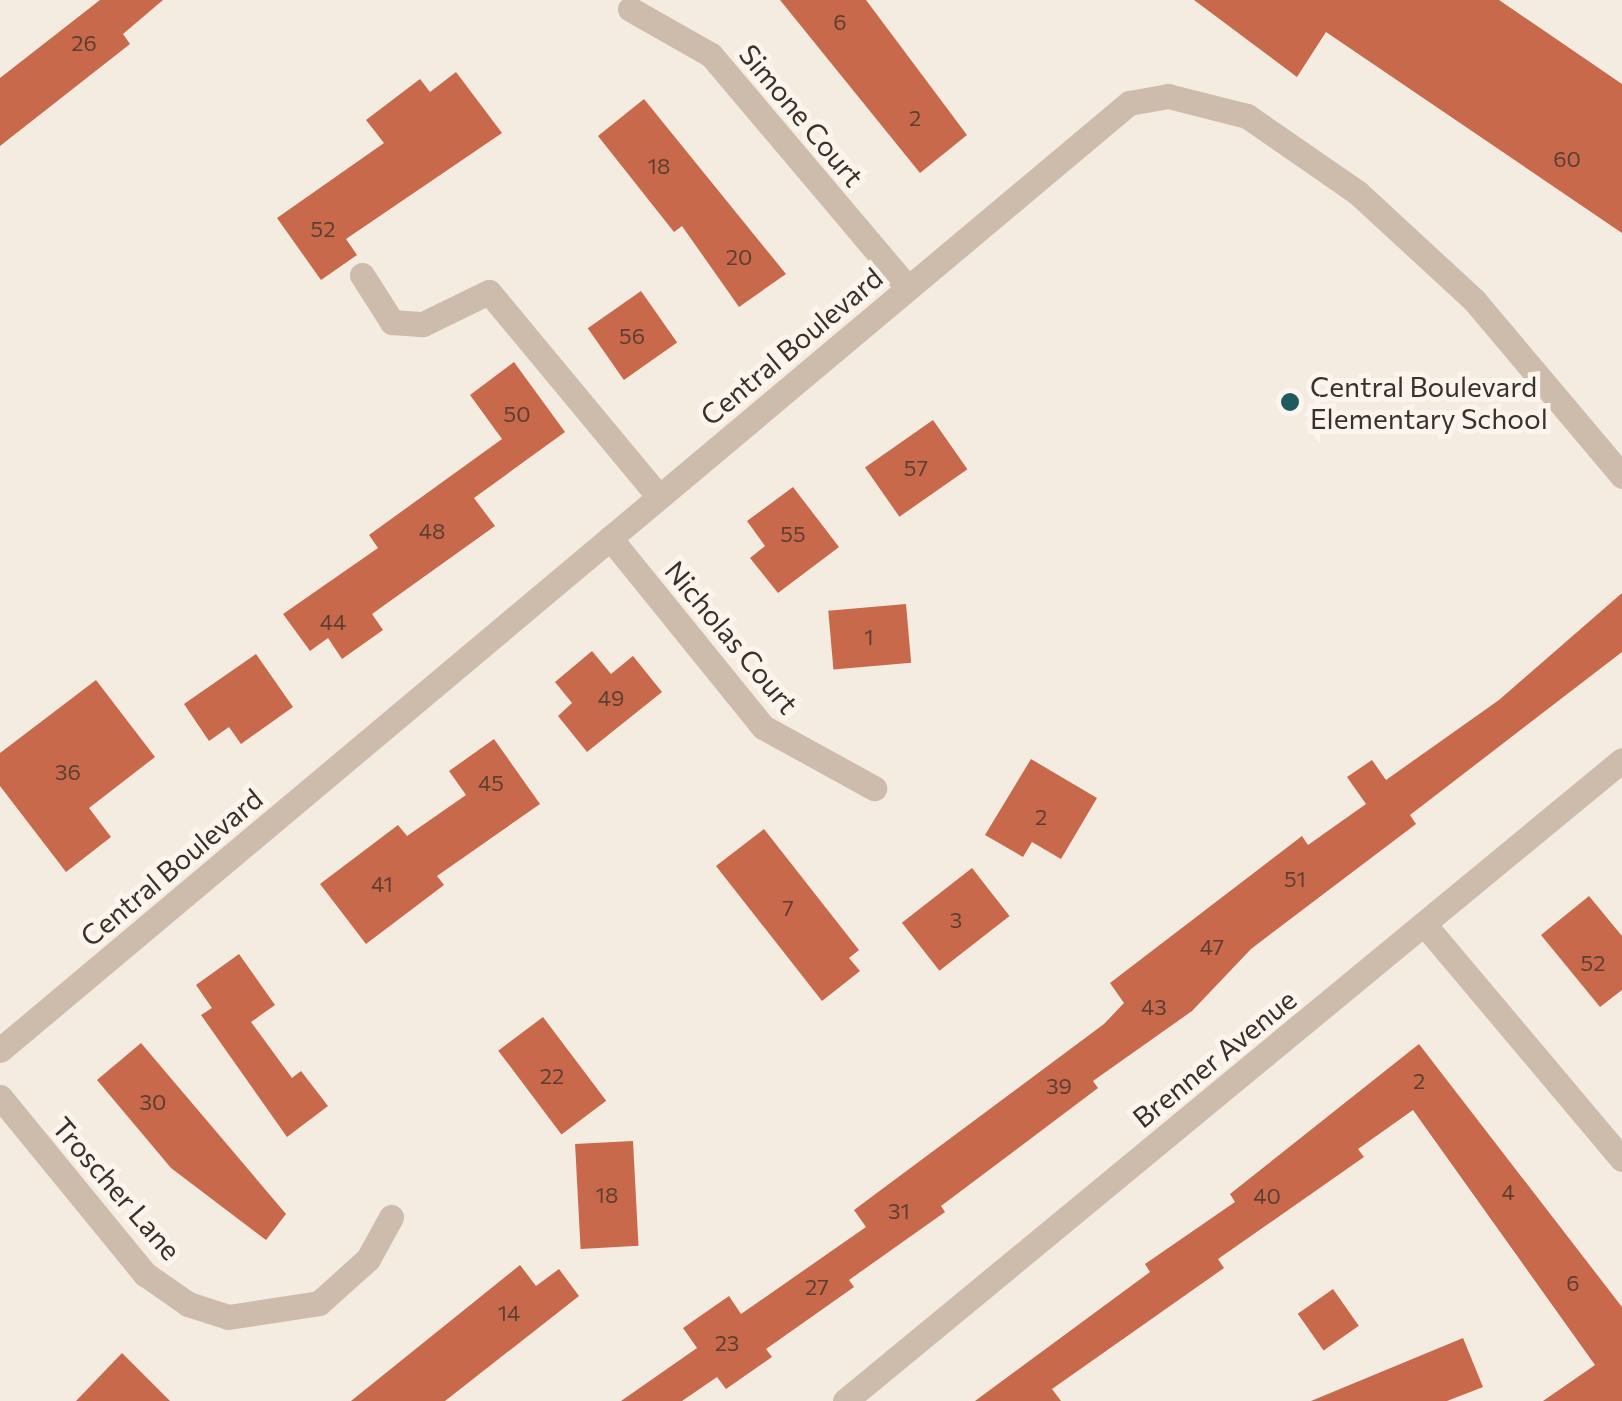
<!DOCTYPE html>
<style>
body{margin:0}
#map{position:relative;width:1622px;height:1401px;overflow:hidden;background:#f4ebe1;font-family:Commissioner,sans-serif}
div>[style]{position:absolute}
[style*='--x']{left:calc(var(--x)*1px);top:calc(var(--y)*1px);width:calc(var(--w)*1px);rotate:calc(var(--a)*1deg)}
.building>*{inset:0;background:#c8694b;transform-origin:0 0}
.minor>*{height:25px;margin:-12.5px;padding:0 12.5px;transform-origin:12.5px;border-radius:12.5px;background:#cdbbac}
.dots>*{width:28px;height:28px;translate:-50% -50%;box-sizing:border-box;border:5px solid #fbf5ee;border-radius:50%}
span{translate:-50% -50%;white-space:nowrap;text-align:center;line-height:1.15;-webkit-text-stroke:10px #fbf5ee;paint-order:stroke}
.number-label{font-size:22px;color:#5e3e33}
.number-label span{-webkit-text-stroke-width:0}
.street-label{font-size:28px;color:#3b302b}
.poi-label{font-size:28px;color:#3b302b}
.left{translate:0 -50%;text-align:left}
</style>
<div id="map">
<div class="building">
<i style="clip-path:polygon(100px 0,163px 0,123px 34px,130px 44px,0 146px,0 78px)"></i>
<i style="clip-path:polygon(780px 0,866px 0,967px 135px,920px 173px)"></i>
<i style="clip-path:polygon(1194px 0,1499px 0,1622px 84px,1622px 233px,1326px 32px,1297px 77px)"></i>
<i style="clip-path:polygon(456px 72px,502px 133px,346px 239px,357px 255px,321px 280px,277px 218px,384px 143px,366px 120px,420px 79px,430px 92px)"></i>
<i style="clip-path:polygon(644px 99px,786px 274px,739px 307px,682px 226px,674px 232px,598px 136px)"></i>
<i style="left:641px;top:291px;width:63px;height:65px;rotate:55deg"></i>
<i style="clip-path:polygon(514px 362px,565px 432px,474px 498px,495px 526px,372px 614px,383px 630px,342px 659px,328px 638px,310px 651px,283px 614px,378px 548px,369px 535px,502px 439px,470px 395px)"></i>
<i style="left:933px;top:420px;width:60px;height:83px;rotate:55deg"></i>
<i style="clip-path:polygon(793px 487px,839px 547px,778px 593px,750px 558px,765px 546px,747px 521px)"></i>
<i style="clip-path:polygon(1622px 593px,1622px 652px,1410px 815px,1416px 824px,1251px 949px,1192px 1011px,1093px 1081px,1098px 1088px,941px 1206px,945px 1212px,849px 1280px,854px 1287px,766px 1349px,772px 1357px,726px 1389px,717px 1377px,682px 1401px,621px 1401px,697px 1348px,683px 1328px,729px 1296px,741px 1314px,866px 1227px,854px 1210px,1104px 1024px,1124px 1003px,1110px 983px,1302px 836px,1308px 845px,1366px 804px,1347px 777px,1372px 760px,1386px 780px,1499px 700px)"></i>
<i style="left:906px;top:604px;width:59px;height:78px;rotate:85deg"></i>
<i style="clip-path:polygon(592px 651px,611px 674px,633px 656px,662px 692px,587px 752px,558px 716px,572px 703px,555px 682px)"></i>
<i style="clip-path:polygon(256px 654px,293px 707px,241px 744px,229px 727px,209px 741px,184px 704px)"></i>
<i style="clip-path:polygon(96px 680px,155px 757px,89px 808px,111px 837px,66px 872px,0 786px,0 753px)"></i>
<i style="clip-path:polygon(494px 739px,540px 804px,437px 876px,444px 885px,366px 944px,320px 884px,398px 825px,407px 836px,466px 795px,449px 771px)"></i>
<i style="clip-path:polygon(1031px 759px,1097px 798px,1061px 859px,1032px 842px,1023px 857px,985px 835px)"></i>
<i style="clip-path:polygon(764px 829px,859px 950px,849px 958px,860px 971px,822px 1001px,716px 866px)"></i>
<i style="left:972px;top:868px;width:61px;height:89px;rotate:52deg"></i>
<i style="clip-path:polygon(1589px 896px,1622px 936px,1622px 990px,1600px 1007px,1541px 935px)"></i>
<i style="clip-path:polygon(239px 954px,275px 1005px,251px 1022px,292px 1078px,301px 1071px,328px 1106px,287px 1137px,201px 1015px,212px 1008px,196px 985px)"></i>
<i style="left:543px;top:1017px;width:105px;height:56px;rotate:53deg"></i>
<i style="clip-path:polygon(141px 1043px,286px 1214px,266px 1240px,171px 1168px,97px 1080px)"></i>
<i style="clip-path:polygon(1419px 1044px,1622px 1307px,1622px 1401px,1543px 1401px,1595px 1365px,1413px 1110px,1358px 1149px,1364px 1157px,1218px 1259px,1224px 1268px,1052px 1389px,1061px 1401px,975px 1401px,1150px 1272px,1145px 1264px,1235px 1202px,1230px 1194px)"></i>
<i style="left:633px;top:1141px;width:105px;height:58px;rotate:87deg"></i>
<i style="clip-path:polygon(520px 1265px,536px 1286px,559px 1269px,579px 1296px,445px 1401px,351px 1401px)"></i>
<i style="left:1333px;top:1289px;width:45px;height:43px;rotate:55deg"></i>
<i style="clip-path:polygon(1463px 1338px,1483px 1387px,1447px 1401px,1311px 1401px)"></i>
<i style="clip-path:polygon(122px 1353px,170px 1401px,76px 1401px)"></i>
</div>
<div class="minor">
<i style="--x:630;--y:9;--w:93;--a:29.6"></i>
<i style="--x:711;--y:55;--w:304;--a:49.8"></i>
<i style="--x:362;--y:275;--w:56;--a:57.4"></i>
<i style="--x:392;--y:322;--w:31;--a:4"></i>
<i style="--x:423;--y:324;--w:73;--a:-25.9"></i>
<i style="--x:489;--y:292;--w:266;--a:50.3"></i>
<i style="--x:610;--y:538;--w:243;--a:51"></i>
<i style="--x:763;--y:727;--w:127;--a:28.8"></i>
<i style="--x:1424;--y:924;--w:307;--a:49.9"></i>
<i style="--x:0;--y:1050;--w:1474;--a:-39.99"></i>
<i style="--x:1129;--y:103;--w:40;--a:-10"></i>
<i style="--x:1168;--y:96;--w:81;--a:14.2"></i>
<i style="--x:1247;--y:116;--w:135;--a:34.7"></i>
<i style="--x:1358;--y:193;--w:158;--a:42.7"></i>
<i style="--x:1474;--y:300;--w:230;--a:49.9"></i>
<i style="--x:0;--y:1097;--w:229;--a:50.7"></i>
<i style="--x:145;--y:1274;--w:52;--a:34.9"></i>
<i style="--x:188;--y:1304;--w:42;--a:18"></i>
<i style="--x:228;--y:1317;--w:92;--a:-8.7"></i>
<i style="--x:319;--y:1303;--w:66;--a:-41.9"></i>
<i style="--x:368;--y:1259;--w:48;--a:-61.3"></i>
<i style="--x:845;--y:1401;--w:1007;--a:-39.52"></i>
</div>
<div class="dots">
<i style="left:1290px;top:402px;background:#1f5a5e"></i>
</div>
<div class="number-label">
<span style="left:840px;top:22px">6</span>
<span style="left:84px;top:43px">26</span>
<span style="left:915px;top:118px">2</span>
<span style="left:1567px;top:159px">60</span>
<span style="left:659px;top:166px">18</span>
<span style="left:323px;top:229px">52</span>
<span style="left:739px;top:257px">20</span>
<span style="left:632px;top:336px">56</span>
<span style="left:517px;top:414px">50</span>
<span style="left:916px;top:468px">57</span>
<span style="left:432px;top:531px">48</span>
<span style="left:793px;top:534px">55</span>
<span style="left:333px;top:622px">44</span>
<span style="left:869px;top:637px">1</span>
<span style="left:611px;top:698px">49</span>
<span style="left:68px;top:772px">36</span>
<span style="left:491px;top:783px">45</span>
<span style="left:1041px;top:817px">2</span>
<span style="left:1295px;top:879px">51</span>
<span style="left:382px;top:884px">41</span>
<span style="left:788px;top:908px">7</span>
<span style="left:956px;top:920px">3</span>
<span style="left:1212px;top:947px">47</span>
<span style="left:1593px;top:963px">52</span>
<span style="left:1154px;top:1007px">43</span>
<span style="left:552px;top:1076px">22</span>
<span style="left:1419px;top:1081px">2</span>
<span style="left:1059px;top:1086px">39</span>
<span style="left:153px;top:1102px">30</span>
<span style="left:1508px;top:1192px">4</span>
<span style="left:607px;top:1195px">18</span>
<span style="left:1267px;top:1196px">40</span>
<span style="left:899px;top:1211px">31</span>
<span style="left:1573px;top:1283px">6</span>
<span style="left:817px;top:1287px">27</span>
<span style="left:509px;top:1313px">14</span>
<span style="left:727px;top:1343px">23</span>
</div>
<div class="street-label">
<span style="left:802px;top:115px;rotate:50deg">Simone Court</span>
<span style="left:791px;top:346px;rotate:-40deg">Central Boulevard</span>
<span style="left:732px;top:637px;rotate:50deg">Nicholas Court</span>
<span style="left:171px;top:867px;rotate:-40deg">Central Boulevard</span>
<span style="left:1214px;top:1058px;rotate:-39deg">Brenner Avenue</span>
<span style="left:117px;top:1188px;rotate:49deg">Troscher Lane</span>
</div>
<div class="poi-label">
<span class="left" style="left:1310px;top:402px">Central Boulevard<br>Elementary School</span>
</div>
</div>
